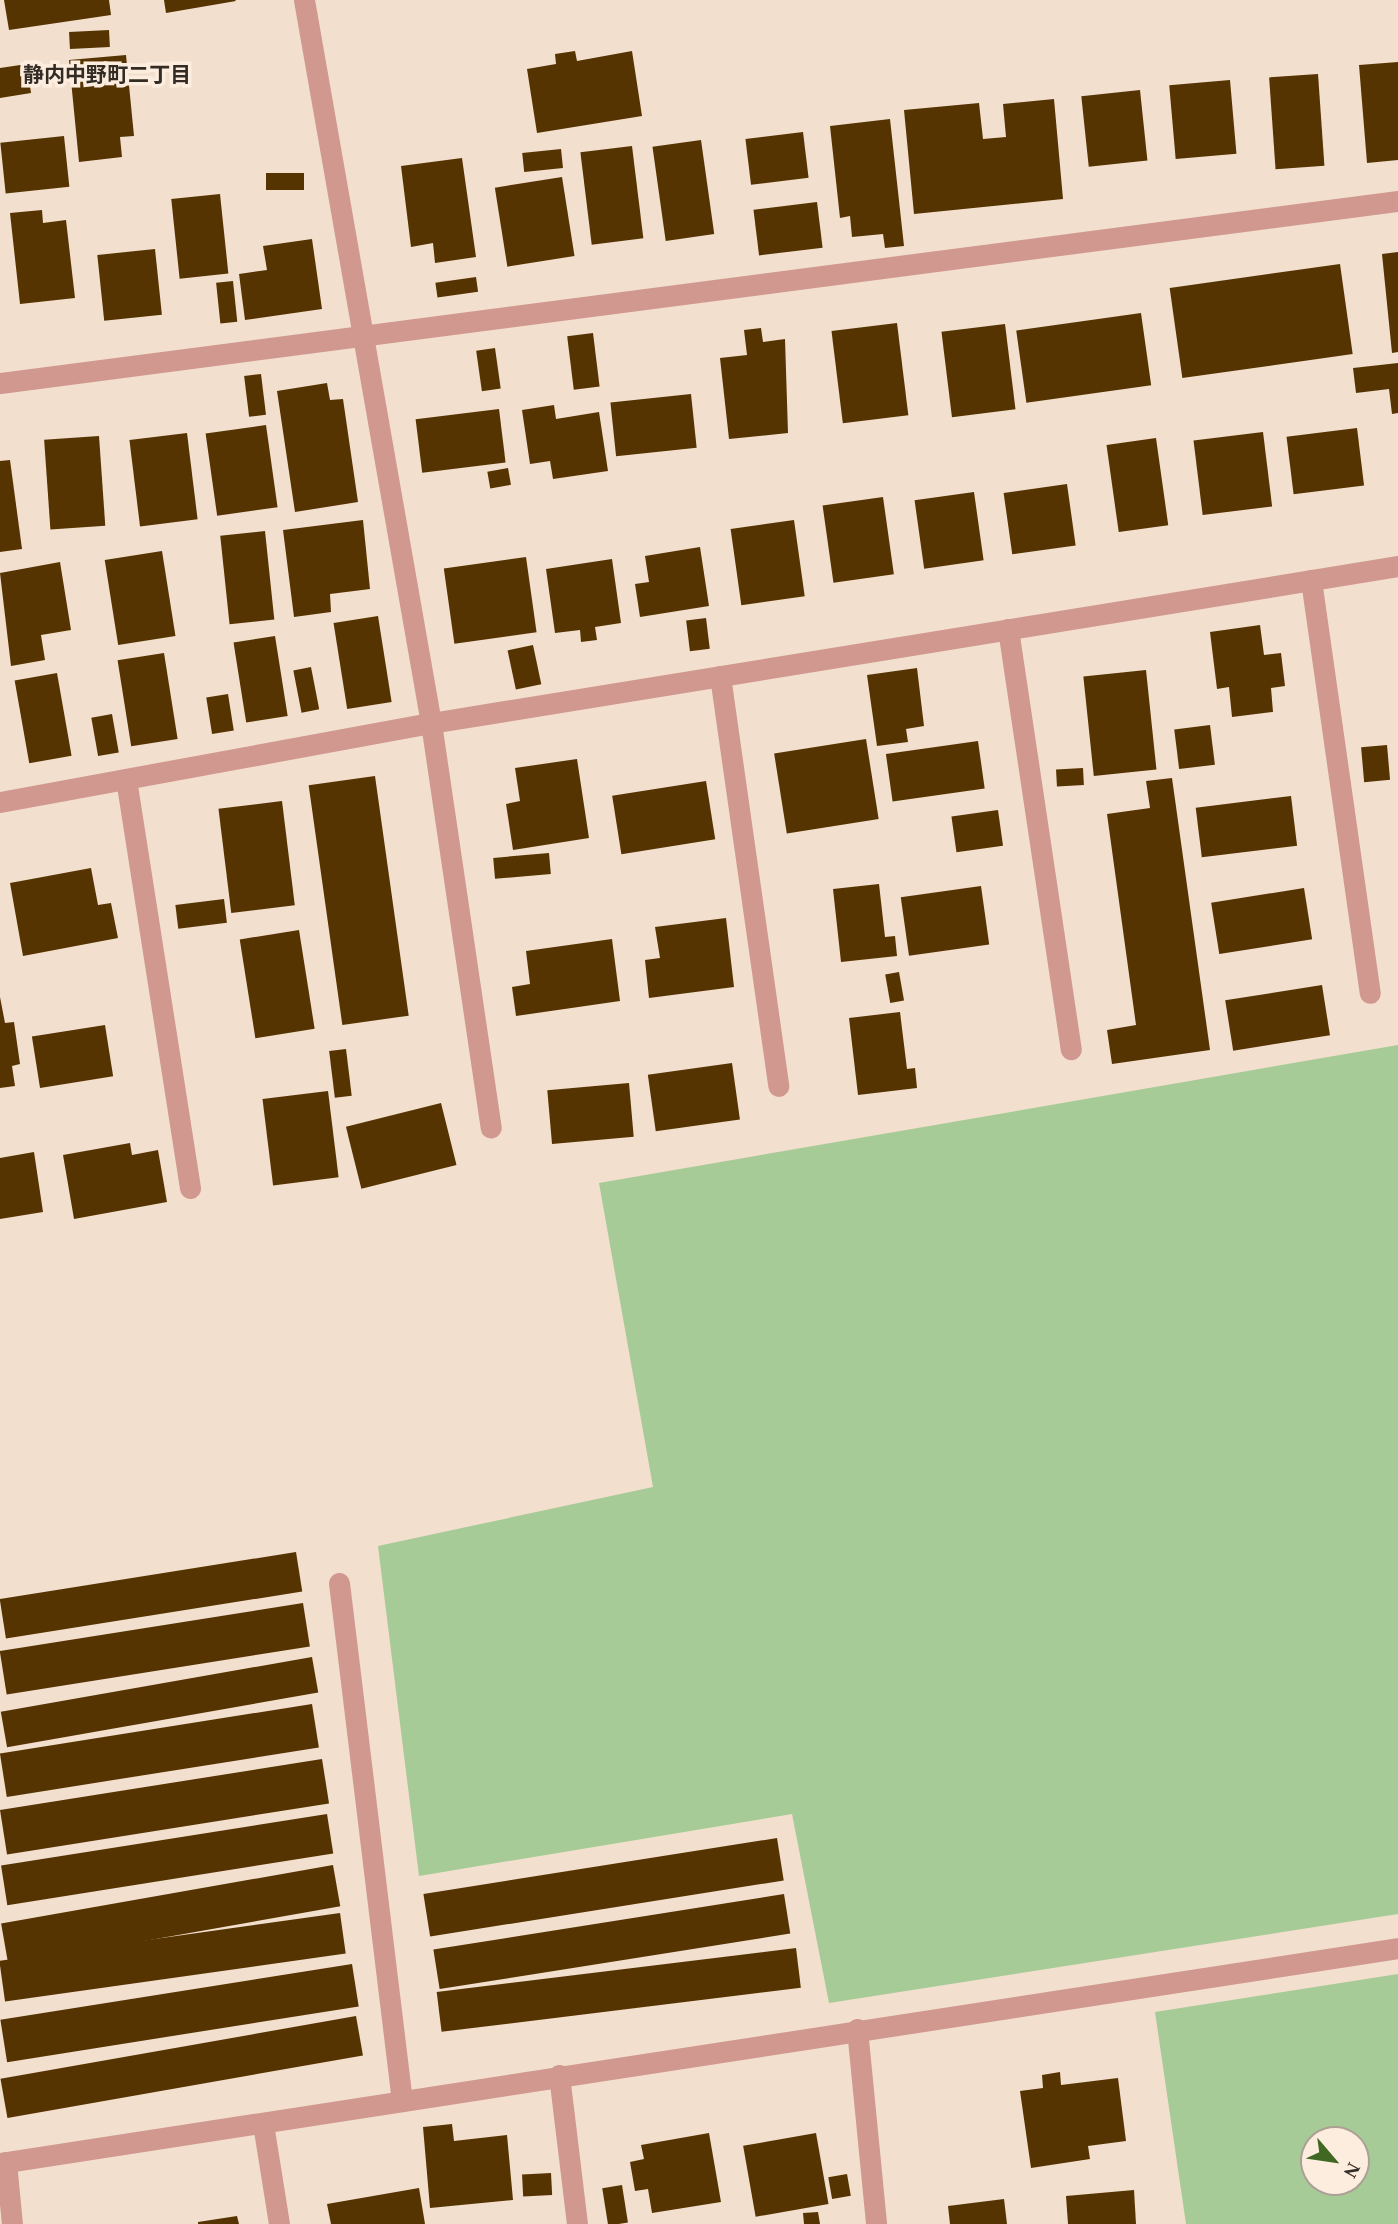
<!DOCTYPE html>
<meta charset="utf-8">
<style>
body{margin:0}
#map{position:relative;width:1398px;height:2224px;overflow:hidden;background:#f2dfce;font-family:"Times New Roman","Noto Sans JP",serif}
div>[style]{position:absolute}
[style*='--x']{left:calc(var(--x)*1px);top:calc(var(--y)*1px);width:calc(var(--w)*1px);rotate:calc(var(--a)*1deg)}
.green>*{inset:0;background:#a6cb96}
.building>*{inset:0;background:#563401;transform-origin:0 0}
.minor>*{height:21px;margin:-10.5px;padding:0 10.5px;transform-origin:10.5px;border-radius:10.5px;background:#d1988f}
span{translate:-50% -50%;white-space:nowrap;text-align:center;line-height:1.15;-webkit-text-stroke:7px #fceddf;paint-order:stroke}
.neighbourhood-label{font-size:21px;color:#332c25;font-weight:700}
.north{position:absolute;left:1300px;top:2126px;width:70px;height:70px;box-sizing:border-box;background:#fceddf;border:2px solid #aca095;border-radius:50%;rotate:119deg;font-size:19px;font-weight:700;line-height:28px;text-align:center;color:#332c25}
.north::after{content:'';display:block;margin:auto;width:24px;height:32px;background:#406823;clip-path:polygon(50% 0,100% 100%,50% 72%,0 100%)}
</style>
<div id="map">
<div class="green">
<i style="clip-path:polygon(1398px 1045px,1398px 1914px,829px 2003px,792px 1814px,419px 1876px,378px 1546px,653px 1487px,599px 1183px)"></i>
<i style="clip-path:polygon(evenodd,1398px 1974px,1398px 2224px,1186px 2224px,1155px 2012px,1398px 1974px,1356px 2140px,1356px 2182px,1314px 2182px,1314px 2140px,1356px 2140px)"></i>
</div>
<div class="building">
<i style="clip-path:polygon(4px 0,109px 0,111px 15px,9px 30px)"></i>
<i style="clip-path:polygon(164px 0,235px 0,236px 1px,166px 13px)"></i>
<i style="left:109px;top:30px;width:17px;height:40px;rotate:87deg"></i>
<i style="clip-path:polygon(575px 51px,577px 61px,632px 51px,642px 116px,537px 133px,527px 69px,556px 64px,555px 54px)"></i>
<i style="clip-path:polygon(126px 55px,134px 136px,120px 137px,122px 157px,79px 162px,69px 60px)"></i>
<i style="clip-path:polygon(1398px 62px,1398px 160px,1367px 163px,1359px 65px)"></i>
<i style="clip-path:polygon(27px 64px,31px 93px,0 98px,0 68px)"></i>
<i style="left:1318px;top:74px;width:92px;height:49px;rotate:86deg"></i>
<i style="left:1230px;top:80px;width:74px;height:61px;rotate:85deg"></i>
<i style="left:1140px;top:90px;width:71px;height:59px;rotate:84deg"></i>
<i style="clip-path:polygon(1054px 99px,1063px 199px,914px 214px,904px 110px,979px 103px,983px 139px,1006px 137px,1003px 104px)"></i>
<i style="clip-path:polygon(890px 119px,904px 246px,885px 248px,883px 234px,852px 237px,850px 216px,840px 218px,830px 126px)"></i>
<i style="left:803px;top:132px;width:46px;height:58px;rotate:83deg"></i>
<i style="left:64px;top:136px;width:51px;height:64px;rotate:84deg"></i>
<i style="left:701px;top:140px;width:95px;height:49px;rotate:82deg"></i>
<i style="left:632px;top:146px;width:93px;height:52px;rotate:83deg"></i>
<i style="left:561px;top:149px;width:19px;height:39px;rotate:84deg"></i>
<i style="clip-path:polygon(462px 158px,476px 257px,435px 263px,433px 243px,411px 247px,401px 166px)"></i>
<i style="left:266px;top:173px;width:38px;height:17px"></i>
<i style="left:562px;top:177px;width:80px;height:68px;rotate:81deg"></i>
<i style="left:220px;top:194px;width:80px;height:49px;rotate:84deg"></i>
<i style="left:817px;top:202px;width:46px;height:64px;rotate:83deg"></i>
<i style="clip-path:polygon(42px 210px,43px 223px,66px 220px,75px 298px,20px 304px,10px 213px)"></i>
<i style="clip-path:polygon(312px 239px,322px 309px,245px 320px,239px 274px,267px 270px,263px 246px)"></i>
<i style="left:155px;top:249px;width:66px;height:58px;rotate:84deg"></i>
<i style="clip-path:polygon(1398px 252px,1398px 352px,1392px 353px,1382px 254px)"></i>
<i style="left:1340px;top:264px;width:91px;height:172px;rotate:82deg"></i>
<i style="left:476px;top:277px;width:15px;height:41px;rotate:82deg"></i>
<i style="left:233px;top:281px;width:41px;height:17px;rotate:84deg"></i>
<i style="left:1141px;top:313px;width:73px;height:126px;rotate:82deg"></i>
<i style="left:897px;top:323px;width:93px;height:66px;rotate:83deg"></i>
<i style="left:1005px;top:324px;width:86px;height:64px;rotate:83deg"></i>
<i style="clip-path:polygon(761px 328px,763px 342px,785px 339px,788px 433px,729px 439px,720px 358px,747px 355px,744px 330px)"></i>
<i style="left:593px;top:333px;width:54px;height:26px;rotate:83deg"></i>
<i style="left:495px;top:348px;width:41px;height:19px;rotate:82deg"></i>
<i style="clip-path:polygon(1398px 363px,1398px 413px,1392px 414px,1389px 389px,1356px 393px,1353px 368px)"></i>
<i style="left:261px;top:374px;width:41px;height:17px;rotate:83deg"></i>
<i style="clip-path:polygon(327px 383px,330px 400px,343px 399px,358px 502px,295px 512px,277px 391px)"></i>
<i style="left:691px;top:394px;width:54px;height:81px;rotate:84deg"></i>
<i style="clip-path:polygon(554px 405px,556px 419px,599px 412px,608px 471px,553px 479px,550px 461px,530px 464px,522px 410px)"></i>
<i style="left:499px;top:409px;width:54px;height:84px;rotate:83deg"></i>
<i style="left:266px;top:425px;width:83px;height:61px;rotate:82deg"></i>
<i style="left:1357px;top:428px;width:58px;height:71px;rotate:83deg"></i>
<i style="left:1263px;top:432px;width:75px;height:70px;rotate:83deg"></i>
<i style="left:187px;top:433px;width:87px;height:58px;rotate:83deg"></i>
<i style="left:99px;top:436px;width:90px;height:55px;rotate:86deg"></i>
<i style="left:1156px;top:438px;width:88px;height:50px;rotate:82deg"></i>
<i style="clip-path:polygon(10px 460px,22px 549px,0 552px,0 461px)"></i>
<i style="left:508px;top:468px;width:17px;height:21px;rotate:80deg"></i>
<i style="left:1067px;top:484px;width:62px;height:64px;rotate:82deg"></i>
<i style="left:974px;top:492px;width:69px;height:60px;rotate:82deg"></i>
<i style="left:883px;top:497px;width:78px;height:61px;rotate:82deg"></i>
<i style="clip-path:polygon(363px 520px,370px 589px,330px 594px,331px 612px,294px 617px,283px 530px)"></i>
<i style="left:794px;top:520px;width:77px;height:64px;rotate:82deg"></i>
<i style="left:265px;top:531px;width:89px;height:45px;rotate:84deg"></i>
<i style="clip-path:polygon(700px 547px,709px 606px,640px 617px,635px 584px,649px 582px,645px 556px)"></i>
<i style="left:162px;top:551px;width:86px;height:58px;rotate:81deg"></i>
<i style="left:526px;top:557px;width:76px;height:83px;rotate:82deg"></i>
<i style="clip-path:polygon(612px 559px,621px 623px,595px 627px,597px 640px,581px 642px,580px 630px,555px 633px,546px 569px)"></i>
<i style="clip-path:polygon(60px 562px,71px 630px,41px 635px,45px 660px,11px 666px,0 573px)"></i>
<i style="left:378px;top:616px;width:87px;height:45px;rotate:81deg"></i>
<i style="left:706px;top:618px;width:31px;height:20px;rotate:83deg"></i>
<i style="clip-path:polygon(1260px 625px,1264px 655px,1281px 653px,1285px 686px,1271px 688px,1273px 712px,1232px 717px,1229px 687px,1217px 689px,1210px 632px)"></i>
<i style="left:275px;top:636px;width:81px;height:42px;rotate:81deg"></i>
<i style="left:533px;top:645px;width:40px;height:26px;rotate:78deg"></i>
<i style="left:164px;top:653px;width:87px;height:47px;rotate:81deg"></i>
<i style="left:311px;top:667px;width:43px;height:18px;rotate:79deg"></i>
<i style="clip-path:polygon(917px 668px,924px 726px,906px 729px,908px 742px,877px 746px,867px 675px)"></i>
<i style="left:1146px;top:670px;width:100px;height:63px;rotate:84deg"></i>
<i style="left:57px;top:673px;width:84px;height:43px;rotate:80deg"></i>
<i style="left:228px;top:694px;width:37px;height:22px;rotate:81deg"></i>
<i style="left:112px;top:714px;width:39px;height:21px;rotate:80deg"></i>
<i style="left:1210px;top:725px;width:40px;height:36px;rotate:83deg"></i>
<i style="left:866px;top:739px;width:81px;height:93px;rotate:81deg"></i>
<i style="left:978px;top:741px;width:48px;height:93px;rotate:82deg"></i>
<i style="left:1387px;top:745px;width:35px;height:26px;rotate:85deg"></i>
<i style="clip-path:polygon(577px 759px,589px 838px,513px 850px,506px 804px,520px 801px,515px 768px)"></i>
<i style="left:1083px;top:768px;width:17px;height:27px;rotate:87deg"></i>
<i style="left:375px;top:776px;width:242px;height:67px;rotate:82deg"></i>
<i style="clip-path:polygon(1172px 778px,1210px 1050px,1112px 1064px,1107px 1030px,1136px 1025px,1107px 814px,1150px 808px,1146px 781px)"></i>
<i style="left:706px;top:781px;width:59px;height:95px;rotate:81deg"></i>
<i style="left:1291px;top:796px;width:50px;height:96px;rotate:83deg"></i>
<i style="left:282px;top:801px;width:105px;height:64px;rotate:83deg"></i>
<i style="left:998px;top:810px;width:36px;height:47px;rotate:82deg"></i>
<i style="left:549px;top:853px;width:21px;height:56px;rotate:85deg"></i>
<i style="clip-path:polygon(91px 868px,98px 905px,111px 903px,118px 938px,23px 956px,10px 883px)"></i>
<i style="clip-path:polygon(879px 884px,885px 937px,895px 936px,897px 956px,841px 962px,833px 889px)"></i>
<i style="left:981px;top:886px;width:59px;height:81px;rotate:82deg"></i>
<i style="left:1304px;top:888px;width:52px;height:94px;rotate:81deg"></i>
<i style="left:224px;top:899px;width:24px;height:49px;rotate:83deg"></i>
<i style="clip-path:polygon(726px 918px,734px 987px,649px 998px,645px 960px,660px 958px,655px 927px)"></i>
<i style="left:299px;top:930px;width:100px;height:60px;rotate:81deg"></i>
<i style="clip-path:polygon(612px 939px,620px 1001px,516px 1016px,512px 987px,530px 984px,526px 951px)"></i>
<i style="left:899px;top:972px;width:29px;height:14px;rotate:80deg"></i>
<i style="left:1322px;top:985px;width:51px;height:98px;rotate:81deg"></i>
<i style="clip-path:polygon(0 997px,5px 1023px,14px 1022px,20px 1064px,12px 1066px,15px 1086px,0 1088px)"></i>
<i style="clip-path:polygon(900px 1012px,907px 1069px,915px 1068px,917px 1088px,858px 1095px,849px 1018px)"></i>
<i style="left:105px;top:1025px;width:52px;height:74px;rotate:81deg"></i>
<i style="left:346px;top:1049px;width:47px;height:17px;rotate:83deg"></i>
<i style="left:732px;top:1063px;width:57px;height:85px;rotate:82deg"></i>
<i style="left:629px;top:1083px;width:54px;height:82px;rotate:85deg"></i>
<i style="left:328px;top:1091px;width:87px;height:66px;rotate:83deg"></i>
<i style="left:441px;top:1103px;width:64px;height:98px;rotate:76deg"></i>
<i style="clip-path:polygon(130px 1143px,132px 1155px,158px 1150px,167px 1202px,74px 1219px,63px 1155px)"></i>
<i style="clip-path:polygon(34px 1152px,43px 1212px,0 1219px,0 1158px)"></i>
<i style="left:296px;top:1552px;width:40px;height:300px;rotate:81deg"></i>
<i style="left:303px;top:1603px;width:44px;height:307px;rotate:81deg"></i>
<i style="left:312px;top:1657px;width:36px;height:316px;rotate:80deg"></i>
<i style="left:312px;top:1704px;width:44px;height:316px;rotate:81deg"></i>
<i style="left:322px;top:1759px;width:45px;height:326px;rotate:81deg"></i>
<i style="left:327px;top:1814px;width:40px;height:330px;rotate:81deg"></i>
<i style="left:777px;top:1838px;width:43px;height:358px;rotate:81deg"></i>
<i style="left:333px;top:1865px;width:42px;height:337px;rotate:80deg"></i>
<i style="left:784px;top:1894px;width:40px;height:355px;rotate:81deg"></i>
<i style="left:340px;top:1913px;width:41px;height:344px;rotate:82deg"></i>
<i style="left:796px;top:1948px;width:40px;height:362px;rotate:83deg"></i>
<i style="left:352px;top:1964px;width:43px;height:356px;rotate:81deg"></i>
<i style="left:356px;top:2016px;width:40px;height:361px;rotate:80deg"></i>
<i style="clip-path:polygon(1060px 2072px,1061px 2085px,1118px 2078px,1126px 2141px,1088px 2146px,1090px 2159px,1031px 2168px,1020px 2091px,1043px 2088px,1042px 2075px)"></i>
<i style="clip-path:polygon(452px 2124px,454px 2141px,507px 2135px,513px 2200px,430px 2208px,423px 2127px)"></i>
<i style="clip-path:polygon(709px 2133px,721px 2202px,652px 2213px,648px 2189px,635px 2191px,630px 2162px,644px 2159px,641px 2145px)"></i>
<i style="left:816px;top:2133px;width:72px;height:74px;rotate:80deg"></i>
<i style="left:551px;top:2173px;width:22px;height:29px;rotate:87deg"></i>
<i style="left:847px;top:2174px;width:22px;height:19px;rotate:80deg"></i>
<i style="left:622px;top:2185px;width:38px;height:20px;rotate:81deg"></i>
<i style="clip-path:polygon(419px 2188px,425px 2224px,331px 2224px,327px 2204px)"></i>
<i style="clip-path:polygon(1134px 2190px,1136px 2224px,1068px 2224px,1066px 2196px)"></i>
<i style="clip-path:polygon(1004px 2199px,1007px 2224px,950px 2224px,948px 2206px)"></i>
<i style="clip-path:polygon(818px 2212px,820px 2224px,804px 2224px,803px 2213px)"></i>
<i style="clip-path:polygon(237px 2216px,239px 2224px,198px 2224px,198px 2222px)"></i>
</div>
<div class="minor">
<i style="--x:304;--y:0;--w:734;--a:80.04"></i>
<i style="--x:431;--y:723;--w:409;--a:81.6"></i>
<i style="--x:0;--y:383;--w:1410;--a:-7.42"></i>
<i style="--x:1311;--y:580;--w:417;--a:81.9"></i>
<i style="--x:1008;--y:629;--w:425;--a:81.5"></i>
<i style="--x:720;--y:676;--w:414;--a:81.9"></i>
<i style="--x:126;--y:779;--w:414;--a:81.1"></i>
<i style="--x:0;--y:802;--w:438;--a:-10.4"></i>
<i style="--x:431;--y:723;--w:980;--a:-9.22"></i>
<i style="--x:339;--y:1583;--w:522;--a:83.07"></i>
<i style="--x:857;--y:2029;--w:196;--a:84.4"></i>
<i style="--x:559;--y:2075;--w:150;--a:83.1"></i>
<i style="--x:263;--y:2124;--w:101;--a:80.9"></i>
<i style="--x:6;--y:2162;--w:62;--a:84.5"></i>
<i style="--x:0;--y:2163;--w:1414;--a:-8.74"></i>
</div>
<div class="neighbourhood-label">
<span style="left:107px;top:75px">静内中野町二丁目</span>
</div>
<div class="north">N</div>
</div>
